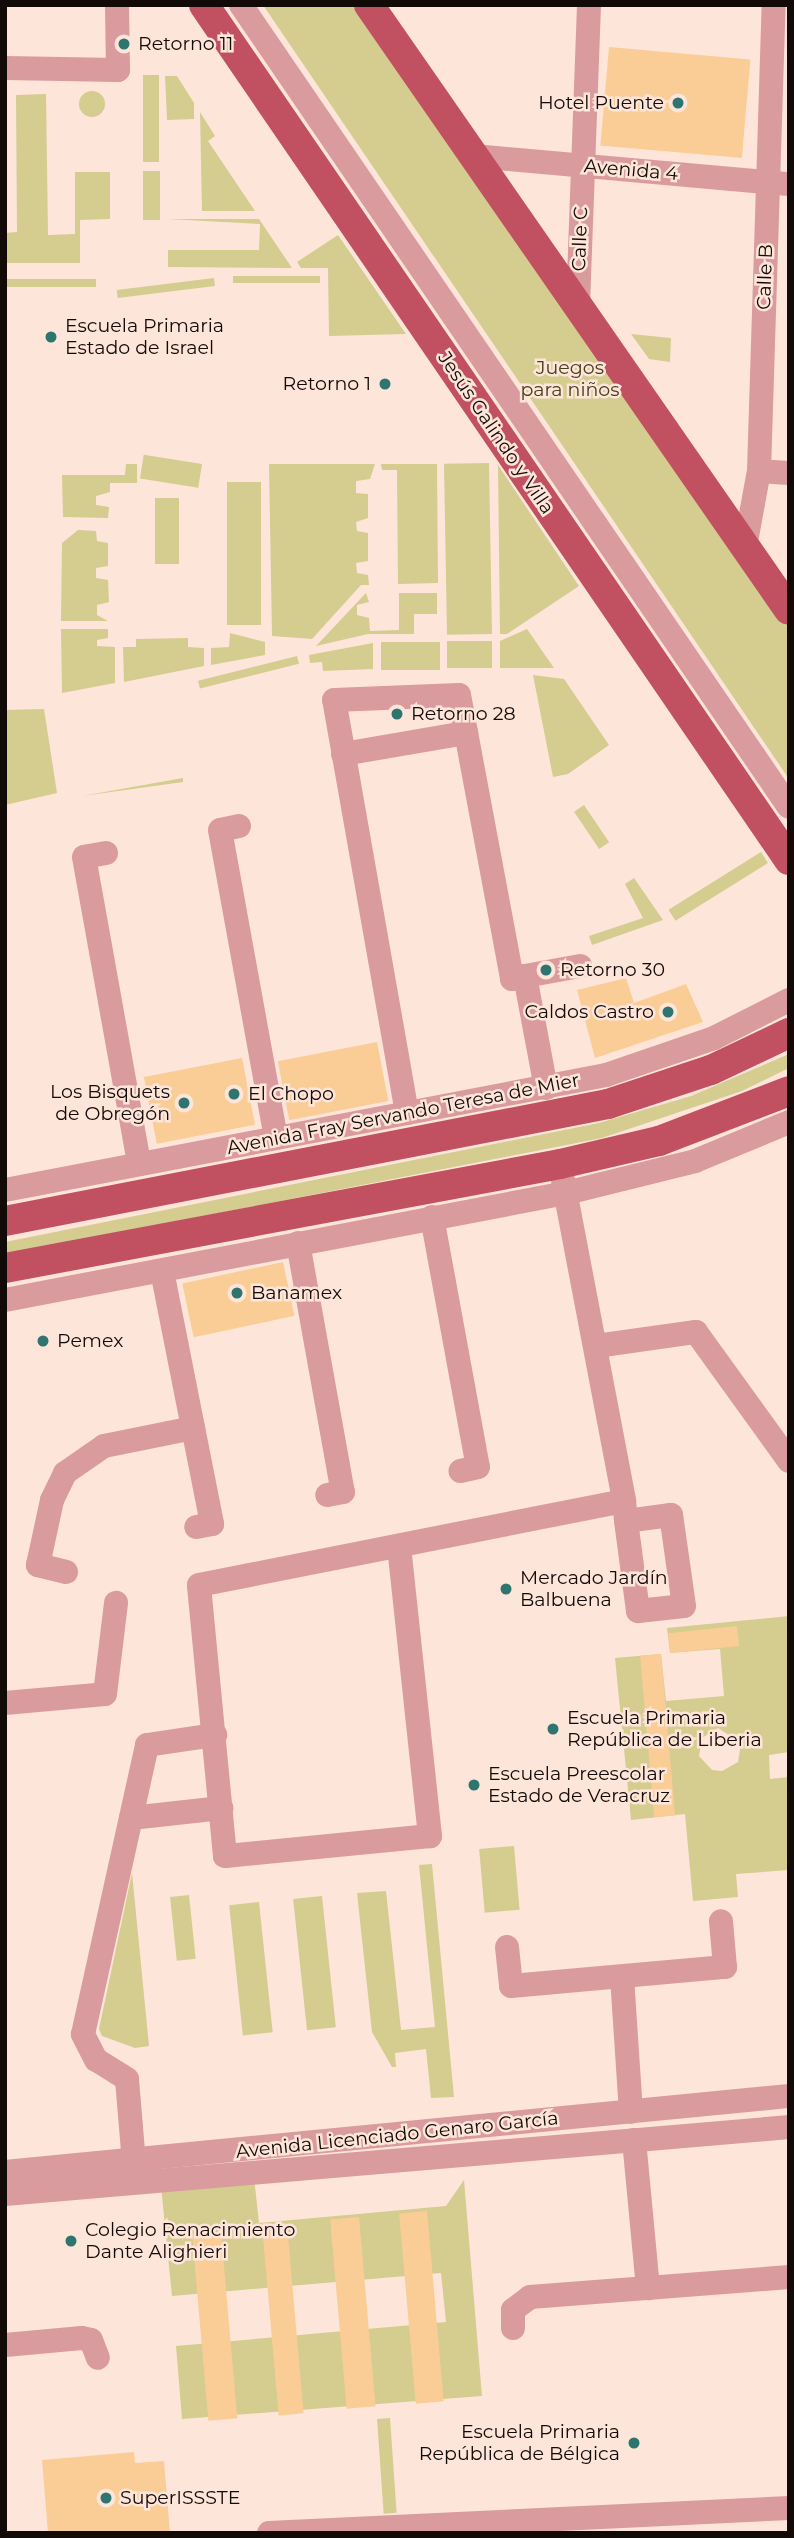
<!DOCTYPE html>
<meta charset="utf-8">
<style>
body{margin:0}
#map{position:relative;width:794px;height:2538px;overflow:hidden;background:#fee5da;font-family:Montserrat,sans-serif}
div>[style]{position:absolute}
[style*='--x']{left:calc(var(--x)*1px);top:calc(var(--y)*1px);width:calc(var(--w)*1px);rotate:calc(var(--a)*1deg)}
.green>*{inset:0;background:#d5cc90;transform-origin:0 0}
.round{border-radius:50%}
.building>*{inset:0;background:#facd96;transform-origin:0 0}
.minor>*{height:24px;margin:-12px;padding:0 12px;transform-origin:12px;border-radius:12px;background:#da9b9f}
.major>*{height:30px;margin:-15px;padding:0 15px;transform-origin:15px;border-radius:15px;background:#c15160}
.dots>*{width:19px;height:19px;translate:-50% -50%;box-sizing:border-box;border:4px solid #fee5da;border-radius:50%}
span{translate:-50% -50%;white-space:nowrap;text-align:center;line-height:1.15;-webkit-text-stroke:5px #fee5da;paint-order:stroke}
.poi-label{font-size:19px;color:#120a07}
.left{translate:0 -50%;text-align:left}
.right{translate:-100% -50%;text-align:right}
.street-label{font-size:19px;color:#120a07}
.park-label{font-size:19px;color:#46401b}
.frame{position:absolute;inset:0;border:7px solid #120a07;pointer-events:none}
</style>
<div id="map">
<div class="green">
<i style="clip-path:polygon(263px 5px,362px 5px,789px 614px,789px 779px)"></i>
<i style="left:143px;top:75px;width:16px;height:87px"></i>
<i style="clip-path:polygon(165px 76px,177px 76px,194px 103px,194px 119px,167px 120px)"></i>
<i class="round" style="left:79px;top:91px;width:26px;height:26px"></i>
<i style="clip-path:polygon(46px 94px,48px 235px,75px 234px,75px 172px,110px 172px,110px 219px,80px 220px,80px 263px,5px 263px,5px 233px,17px 232px,16px 95px)"></i>
<i style="clip-path:polygon(200px 112px,215px 136px,208px 141px,255px 211px,202px 211px)"></i>
<i style="left:143px;top:171px;width:17px;height:49px"></i>
<i style="clip-path:polygon(168px 219px,259px 219px,292px 268px,168px 267px,168px 250px,259px 250px,260px 224px)"></i>
<i style="clip-path:polygon(338px 235px,406px 334px,329px 336px,328px 268px,301px 268px,297px 262px)"></i>
<i style="left:320px;top:276px;width:7px;height:87px;rotate:90deg"></i>
<i style="left:214px;top:278px;width:8px;height:98px;rotate:83deg"></i>
<i style="left:5px;top:279px;width:91px;height:8px"></i>
<i style="clip-path:polygon(631px 334px,671px 338px,670px 362px,649px 359px)"></i>
<i style="left:489px;top:463px;width:171px;height:45px;rotate:89deg"></i>
<i style="clip-path:polygon(126px 464px,137px 464px,137px 483px,110px 483px,110px 492px,96px 496px,96px 505px,109px 507px,108px 518px,63px 517px,62px 475px,125px 475px)"></i>
<i style="left:202px;top:464px;width:24px;height:59px;rotate:99deg"></i>
<i style="clip-path:polygon(269px 464px,375px 464px,370px 479px,356px 481px,356px 493px,368px 494px,368px 518px,356px 522px,357px 531px,368px 533px,368px 561px,356px 563px,357px 573px,368px 575px,369px 585px,361px 585px,312px 639px,272px 636px)"></i>
<i style="clip-path:polygon(381px 464px,437px 464px,438px 583px,398px 584px,397px 470px,382px 470px)"></i>
<i style="clip-path:polygon(498px 465px,579px 586px,507px 634px,500px 634px)"></i>
<i style="left:227px;top:482px;width:34px;height:143px"></i>
<i style="left:155px;top:498px;width:24px;height:66px"></i>
<i style="clip-path:polygon(78px 530px,96px 531px,97px 541px,108px 543px,108px 566px,96px 568px,96px 578px,108px 580px,109px 602px,97px 605px,97px 615px,108px 621px,61px 621px,62px 543px)"></i>
<i style="clip-path:polygon(366px 593px,369px 602px,357px 605px,357px 615px,369px 618px,370px 631px,399px 630px,399px 593px,437px 593px,437px 614px,414px 614px,414px 634px,368px 634px,316px 646px)"></i>
<i style="clip-path:polygon(61px 629px,108px 629px,108px 638px,97px 640px,97px 646px,115px 647px,115px 683px,62px 693px)"></i>
<i style="clip-path:polygon(527px 629px,554px 668px,500px 668px,500px 641px)"></i>
<i style="clip-path:polygon(230px 633px,265px 642px,265px 655px,211px 665px,211px 648px,229px 647px)"></i>
<i style="clip-path:polygon(188px 638px,188px 647px,204px 648px,204px 666px,124px 682px,123px 647px,136px 647px,136px 639px)"></i>
<i style="left:492px;top:641px;width:27px;height:45px;rotate:90deg"></i>
<i style="left:381px;top:642px;width:59px;height:28px"></i>
<i style="clip-path:polygon(373px 643px,373px 669px,323px 671px,322px 662px,310px 663px,309px 655px)"></i>
<i style="left:297px;top:656px;width:8px;height:102px;rotate:76deg"></i>
<i style="clip-path:polygon(533px 675px,564px 679px,609px 745px,568px 774px,553px 777px)"></i>
<i style="clip-path:polygon(44px 709px,57px 793px,5px 805px,5px 710px)"></i>
<i style="clip-path:polygon(183px 778px,183px 782px,82px 796px)"></i>
<i style="left:584px;top:805px;width:45px;height:12px;rotate:56deg"></i>
<i style="left:761px;top:852px;width:13px;height:109px;rotate:58deg"></i>
<i style="clip-path:polygon(634px 878px,663px 920px,592px 945px,589px 936px,643px 918px,625px 884px)"></i>
<i style="clip-path:polygon(789px 1054px,789px 1068px,742px 1091px,602px 1138px,5px 1255px,5px 1242px,599px 1123px,691px 1096px)"></i>
<i style="clip-path:polygon(evenodd,789px 1616px,789px 1752px,769px 1755px,770px 1779px,789px 1777px,789px 1870px,736px 1874px,738px 1897px,693px 1901px,685px 1814px,631px 1820px,615px 1658px,661px 1654px,666px 1701px,724px 1696px,720px 1649px,670px 1653px,667px 1628px,789px 1616px,718px 1728px,741px 1743px,738px 1762px,722px 1771px,712px 1770px,699px 1756px,702px 1738px,718px 1728px)"></i>
<i style="left:514px;top:1846px;width:64px;height:35px;rotate:85deg"></i>
<i style="clip-path:polygon(432px 1864px,454px 2097px,431px 2098px,426px 2049px,395px 2053px,396px 2067px,392px 2067px,372px 2032px,357px 1893px,386px 1891px,401px 2030px,435px 2027px,419px 1865px)"></i>
<i style="clip-path:polygon(132px 1873px,149px 2046px,135px 2048px,102px 2036px,99px 2029px)"></i>
<i style="left:189px;top:1895px;width:64px;height:19px;rotate:84deg"></i>
<i style="left:322px;top:1896px;width:132px;height:29px;rotate:84deg"></i>
<i style="left:259px;top:1902px;width:131px;height:30px;rotate:84deg"></i>
<i style="clip-path:polygon(254px 2177px,259px 2223px,446px 2206px,464px 2180px,482px 2396px,182px 2419px,176px 2346px,446px 2322px,441px 2273px,172px 2296px,161px 2186px)"></i>
<i style="left:390px;top:2418px;width:95px;height:13px;rotate:86deg"></i>
</div>
<div class="building">
<i style="left:609px;top:47px;width:142px;height:99px;rotate:5deg"></i>
<i style="clip-path:polygon(626px 978px,634px 1003px,686px 984px,703px 1022px,595px 1058px,577px 990px)"></i>
<i style="left:377px;top:1042px;width:60px;height:101px;rotate:79deg"></i>
<i style="left:242px;top:1058px;width:68px;height:100px;rotate:79deg"></i>
<i style="left:283px;top:1262px;width:55px;height:103px;rotate:78deg"></i>
<i style="left:737px;top:1626px;width:20px;height:69px;rotate:84deg"></i>
<i style="left:661px;top:1654px;width:162px;height:21px;rotate:85deg"></i>
<i style="left:427px;top:2211px;width:191px;height:28px;rotate:85deg"></i>
<i style="left:359px;top:2217px;width:190px;height:29px;rotate:85deg"></i>
<i style="left:287px;top:2224px;width:190px;height:25px;rotate:85deg"></i>
<i style="left:221px;top:2232px;width:187px;height:29px;rotate:85deg"></i>
<i style="clip-path:polygon(134px 2452px,135px 2463px,164px 2461px,170px 2533px,48px 2533px,42px 2460px)"></i>
</div>
<div class="minor">
<i style="--x:241;--y:5;--w:971;--a:55.66"></i>
<i style="--x:5;--y:68;--w:113;--a:1"></i>
<i style="--x:118;--y:70;--w:65;--a:-90.9"></i>
<i style="--x:474;--y:156;--w:316;--a:5.1"></i>
<i style="--x:578;--y:305;--w:300;--a:-87.9"></i>
<i style="--x:759;--y:471;--w:30;--a:4"></i>
<i style="--x:745;--y:547;--w:77;--a:-79.6"></i>
<i style="--x:759;--y:471;--w:466;--a:-88.2"></i>
<i style="--x:343;--y:754;--w:125;--a:-9.7"></i>
<i style="--x:239;--y:826;--w:19;--a:168"></i>
<i style="--x:220;--y:830;--w:313;--a:79.7"></i>
<i style="--x:106;--y:853;--w:22;--a:170"></i>
<i style="--x:84;--y:857;--w:312;--a:79.8"></i>
<i style="--x:525;--y:976;--w:56;--a:-10.3"></i>
<i style="--x:407;--y:1113;--w:419;--a:-100"></i>
<i style="--x:334;--y:700;--w:125;--a:-2.3"></i>
<i style="--x:459;--y:695;--w:289;--a:79.4"></i>
<i style="--x:512;--y:979;--w:13;--a:-13"></i>
<i style="--x:525;--y:976;--w:114;--a:79.4"></i>
<i style="--x:563;--y:1180;--w:327;--a:79.2"></i>
<i style="--x:624;--y:1501;--w:20;--a:84"></i>
<i style="--x:626;--y:1521;--w:91;--a:82.4"></i>
<i style="--x:638;--y:1611;--w:46;--a:-6.2"></i>
<i style="--x:684;--y:1606;--w:92;--a:-98.1"></i>
<i style="--x:671;--y:1515;--w:45;--a:172.4"></i>
<i style="--x:5;--y:1190;--w:612;--a:-10.83"></i>
<i style="--x:606;--y:1075;--w:114;--a:-18.9"></i>
<i style="--x:714;--y:1038;--w:84;--a:-26.9"></i>
<i style="--x:432;--y:1217;--w:254;--a:79.6"></i>
<i style="--x:478;--y:1467;--w:18;--a:167"></i>
<i style="--x:298;--y:1243;--w:253;--a:79.8"></i>
<i style="--x:343;--y:1492;--w:16;--a:169"></i>
<i style="--x:162;--y:1271;--w:258;--a:78.8"></i>
<i style="--x:212;--y:1524;--w:16;--a:169"></i>
<i style="--x:5;--y:1300;--w:571;--a:-10.8"></i>
<i style="--x:566;--y:1193;--w:133;--a:-13.9"></i>
<i style="--x:695;--y:1161;--w:102;--a:-22.5"></i>
<i style="--x:596;--y:1346;--w:101;--a:-8"></i>
<i style="--x:696;--y:1332;--w:159;--a:54.2"></i>
<i style="--x:399;--y:1546;--w:292;--a:83.9"></i>
<i style="--x:430;--y:1836;--w:206;--a:174.4"></i>
<i style="--x:225;--y:1856;--w:272;--a:-95.5"></i>
<i style="--x:199;--y:1585;--w:433;--a:-11.2"></i>
<i style="--x:66;--y:1572;--w:29;--a:-166"></i>
<i style="--x:38;--y:1565;--w:66;--a:-77.8"></i>
<i style="--x:52;--y:1500;--w:30;--a:-64"></i>
<i style="--x:65;--y:1473;--w:47;--a:-34.7"></i>
<i style="--x:104;--y:1446;--w:91;--a:-11.4"></i>
<i style="--x:5;--y:1703;--w:100;--a:-5.1"></i>
<i style="--x:105;--y:1694;--w:92;--a:-83.1"></i>
<i style="--x:131;--y:1818;--w:91;--a:-6.3"></i>
<i style="--x:507;--y:1947;--w:39;--a:84"></i>
<i style="--x:511;--y:1986;--w:215;--a:-5.1"></i>
<i style="--x:725;--y:1967;--w:46;--a:-95"></i>
<i style="--x:622;--y:1977;--w:135;--a:86.2"></i>
<i style="--x:634;--y:2140;--w:149;--a:84.6"></i>
<i style="--x:5;--y:2172;--w:788;--a:-5.54"></i>
<i style="--x:135;--y:2175;--w:96;--a:-94.8"></i>
<i style="--x:127;--y:2079;--w:36;--a:-148"></i>
<i style="--x:96;--y:2060;--w:29;--a:-117"></i>
<i style="--x:83;--y:2034;--w:296;--a:-77.5"></i>
<i style="--x:147;--y:1745;--w:69;--a:-8.4"></i>
<i style="--x:5;--y:2194;--w:787;--a:-4.88"></i>
<i style="--x:513;--y:2328;--w:18;--a:-90"></i>
<i style="--x:513;--y:2310;--w:21;--a:-37"></i>
<i style="--x:530;--y:2297;--w:260;--a:-4.4"></i>
<i style="--x:5;--y:2345;--w:77;--a:-5.2"></i>
<i style="--x:82;--y:2338;--w:9;--a:13"></i>
<i style="--x:91;--y:2340;--w:19;--a:69"></i>
<i style="--x:269;--y:2533;--w:521;--a:-2.75"></i>
</div>
<div class="major">
<i style="--x:204;--y:5;--w:1036;--a:55.62"></i>
<i style="--x:369;--y:5;--w:736;--a:55.23"></i>
<i style="--x:5;--y:1221;--w:614;--a:-10.98"></i>
<i style="--x:608;--y:1104;--w:108;--a:-18.3"></i>
<i style="--x:711;--y:1070;--w:86;--a:-25.4"></i>
<i style="--x:5;--y:1268;--w:565;--a:-10.61"></i>
<i style="--x:560;--y:1164;--w:102;--a:-13.1"></i>
<i style="--x:659;--y:1141;--w:139;--a:-21"></i>
</div>
<div class="dots">
<i style="left:124px;top:44px;background:#2d756e"></i>
<i style="left:678px;top:103px;background:#2d756e"></i>
<i style="left:51px;top:337px;background:#2d756e"></i>
<i style="left:385px;top:384px;background:#2d756e"></i>
<i style="left:397px;top:714px;background:#2d756e"></i>
<i style="left:546px;top:970px;background:#2d756e"></i>
<i style="left:668px;top:1012px;background:#2d756e"></i>
<i style="left:234px;top:1094px;background:#2d756e"></i>
<i style="left:184px;top:1103px;background:#2d756e"></i>
<i style="left:237px;top:1293px;background:#2d756e"></i>
<i style="left:43px;top:1341px;background:#2d756e"></i>
<i style="left:506px;top:1589px;background:#2d756e"></i>
<i style="left:553px;top:1729px;background:#2d756e"></i>
<i style="left:474px;top:1785px;background:#2d756e"></i>
<i style="left:71px;top:2241px;background:#2d756e"></i>
<i style="left:634px;top:2443px;background:#2d756e"></i>
<i style="left:106px;top:2498px;background:#2d756e"></i>
</div>
<div class="poi-label">
<span class="left" style="left:138px;top:44px">Retorno 11</span>
<span class="right" style="left:664px;top:103px">Hotel Puente</span>
<span class="left" style="left:65px;top:337px">Escuela Primaria<br>Estado de Israel</span>
<span class="right" style="left:371px;top:384px">Retorno 1</span>
<span class="left" style="left:411px;top:714px">Retorno 28</span>
<span class="left" style="left:560px;top:970px">Retorno 30</span>
<span class="right" style="left:654px;top:1012px">Caldos Castro</span>
<span class="right" style="left:170px;top:1103px">Los Bisquets<br>de Obregón</span>
<span class="left" style="left:248px;top:1094px">El Chopo</span>
<span class="left" style="left:251px;top:1293px">Banamex</span>
<span class="left" style="left:57px;top:1341px">Pemex</span>
<span class="left" style="left:520px;top:1589px">Mercado Jardín<br>Balbuena</span>
<span class="left" style="left:567px;top:1729px">Escuela Primaria<br>República de Liberia</span>
<span class="left" style="left:488px;top:1785px">Escuela Preescolar<br>Estado de Veracruz</span>
<span class="left" style="left:85px;top:2241px">Colegio Renacimiento<br>Dante Alighieri</span>
<span class="right" style="left:620px;top:2443px">Escuela Primaria<br>República de Bélgica</span>
<span class="left" style="left:120px;top:2498px">SuperISSSTE</span>
</div>
<div class="street-label">
<span style="left:631px;top:170px;rotate:5deg">Avenida 4</span>
<span style="left:580px;top:239px;rotate:-88deg">Calle C</span>
<span style="left:765px;top:277px;rotate:-88deg">Calle B</span>
<span style="left:496px;top:433px;rotate:56deg">Jesús Galindo y Villa</span>
<span style="left:403px;top:1114px;rotate:-11deg">Avenida Fray Servando Teresa de Mier</span>
<span style="left:397px;top:2135px;rotate:-6deg">Avenida Licenciado Genaro García</span>
</div>
<div class="park-label">
<span style="left:570px;top:379px">Juegos<br>para niños</span>
</div>
<div class="frame"></div>
</div>
